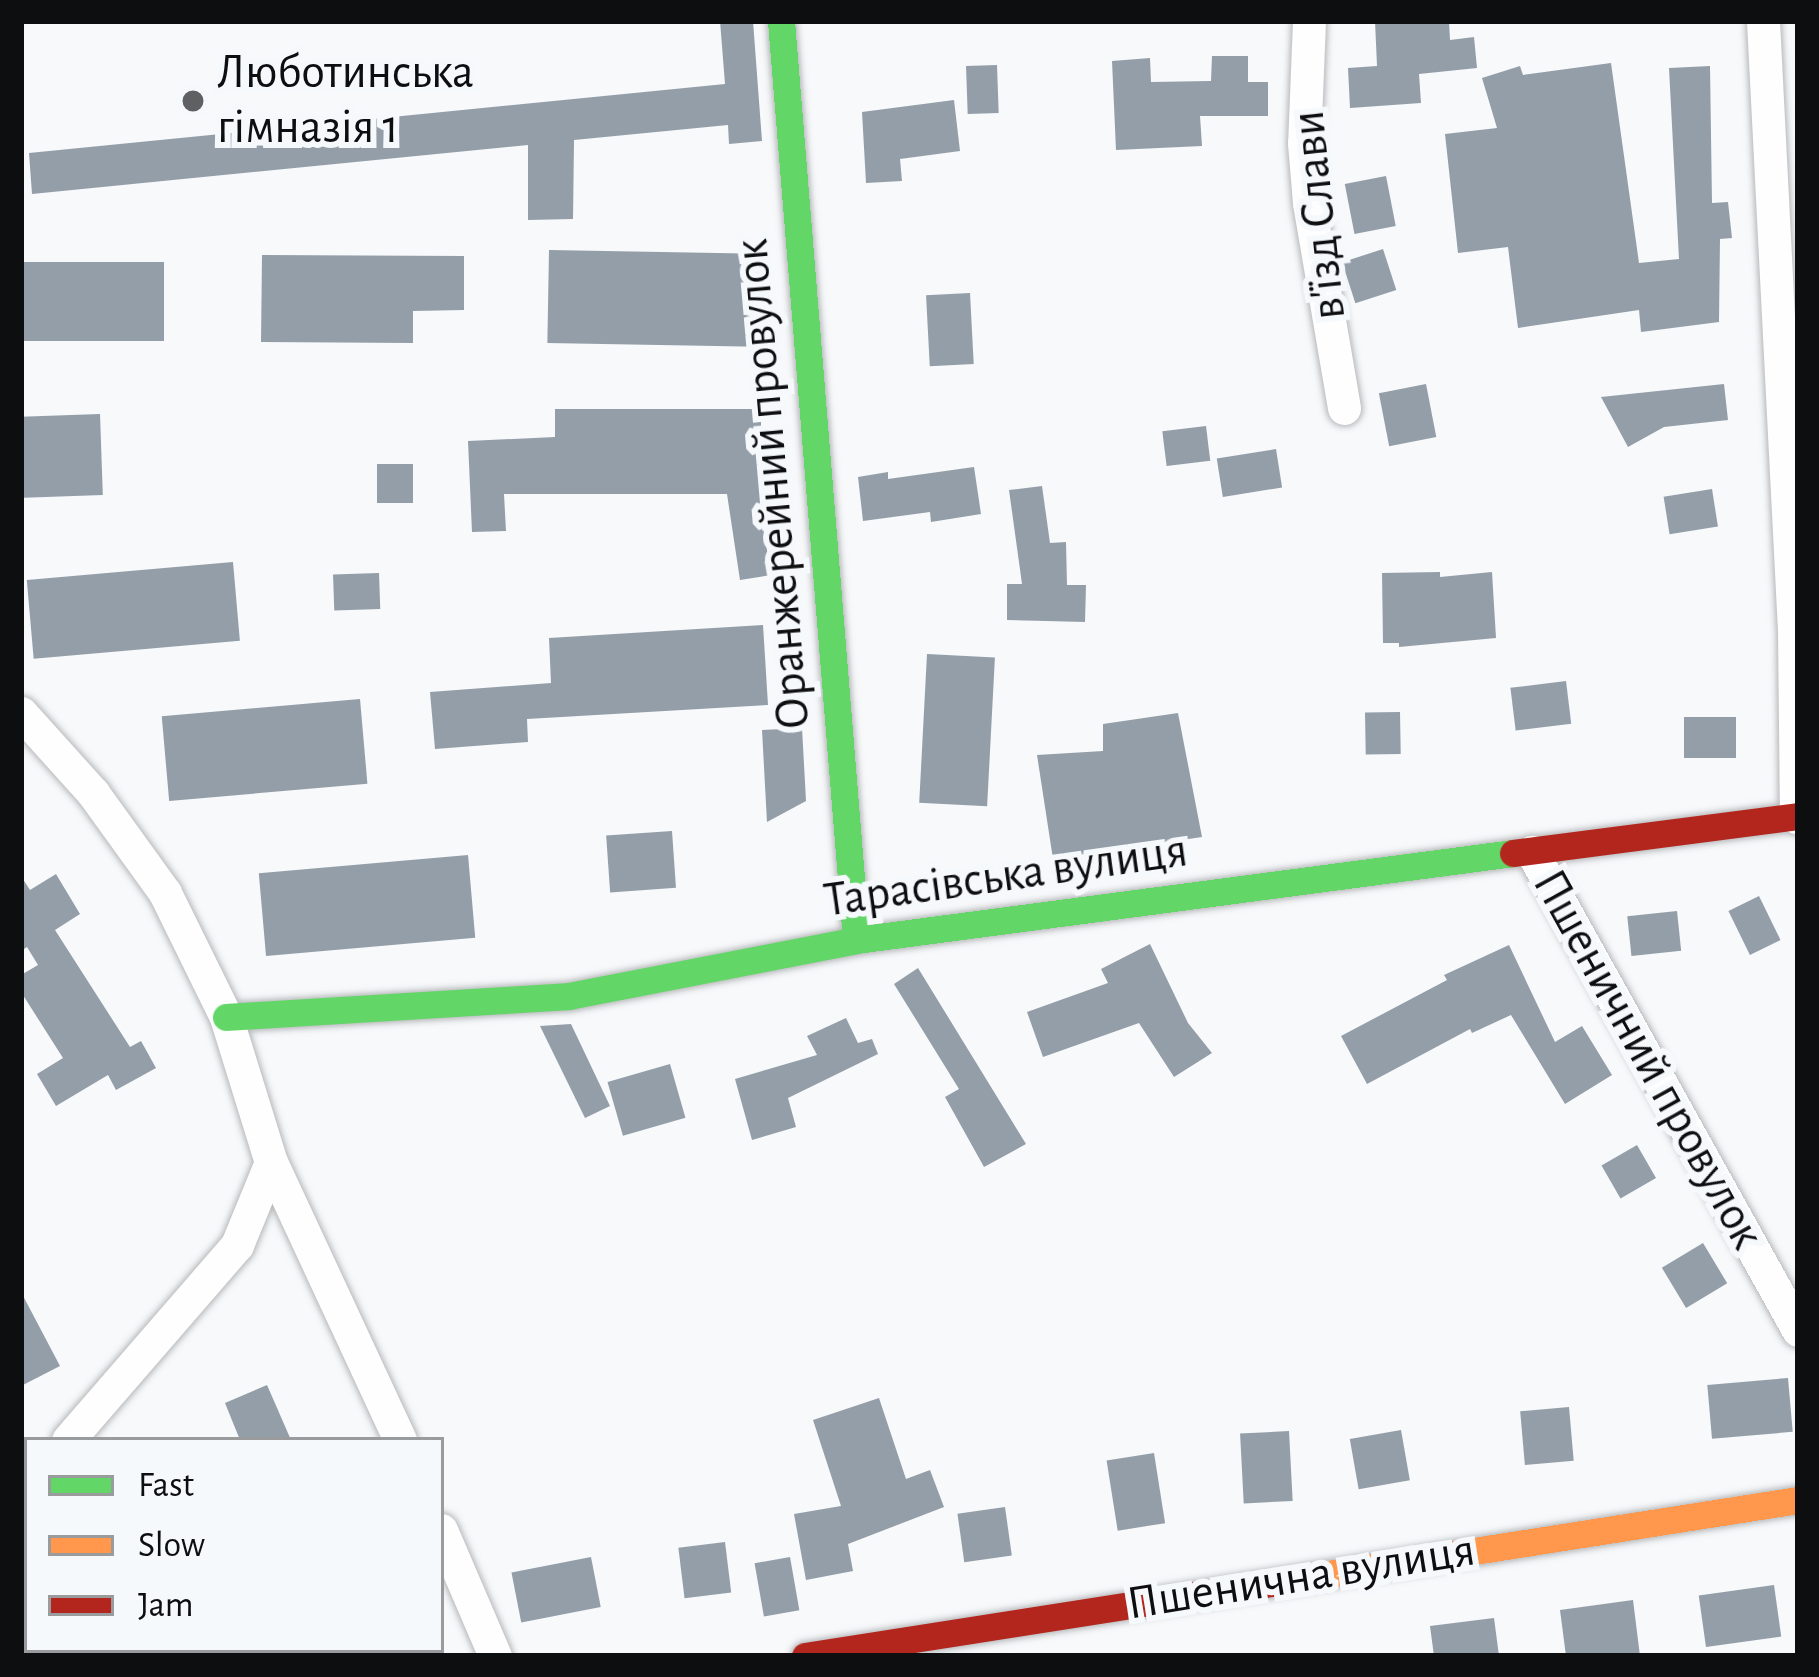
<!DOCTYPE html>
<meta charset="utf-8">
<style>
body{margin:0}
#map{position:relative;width:1819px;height:1677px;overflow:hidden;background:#f7f9fb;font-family:"Alegreya Sans",sans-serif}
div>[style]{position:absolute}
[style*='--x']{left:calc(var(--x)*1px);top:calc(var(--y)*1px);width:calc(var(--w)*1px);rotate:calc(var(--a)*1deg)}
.building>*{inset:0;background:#949ea8;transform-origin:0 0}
.roads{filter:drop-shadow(0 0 3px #b8b9bb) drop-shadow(0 0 3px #b8b9bb)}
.street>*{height:33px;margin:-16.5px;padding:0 16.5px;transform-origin:16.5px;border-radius:16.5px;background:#fefefe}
.fast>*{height:27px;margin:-13.5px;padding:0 13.5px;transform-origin:13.5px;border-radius:13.5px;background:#63d668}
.slow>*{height:27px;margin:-13.5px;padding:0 13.5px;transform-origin:13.5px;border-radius:13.5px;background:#ff974d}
.jam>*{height:27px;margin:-13.5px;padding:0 13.5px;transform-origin:13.5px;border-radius:13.5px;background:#b3261e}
.dots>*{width:33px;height:33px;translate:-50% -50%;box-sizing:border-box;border:6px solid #f6f9fc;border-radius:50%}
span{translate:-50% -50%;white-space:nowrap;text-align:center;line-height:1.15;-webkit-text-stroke:12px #f6f9fc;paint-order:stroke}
.poi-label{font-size:48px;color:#0d0e0f}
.left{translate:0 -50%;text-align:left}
.street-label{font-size:48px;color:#0d0e0f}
.frame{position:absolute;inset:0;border:24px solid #0d0e0f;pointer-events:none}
.legend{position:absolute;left:24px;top:1437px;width:420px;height:216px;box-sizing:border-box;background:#f6f9fc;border:3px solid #999b9d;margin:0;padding:15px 21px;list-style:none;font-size:36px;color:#0d0e0f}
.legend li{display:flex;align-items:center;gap:24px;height:60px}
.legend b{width:60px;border:3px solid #999b9d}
</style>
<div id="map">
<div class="building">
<i style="clip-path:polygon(720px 21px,753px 21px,762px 141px,729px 144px,728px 125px,574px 140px,573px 219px,528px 220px,528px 145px,32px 194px,29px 153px,725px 84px)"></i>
<i style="clip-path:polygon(1375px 21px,1449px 21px,1450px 40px,1474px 37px,1477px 68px,1419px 74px,1421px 103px,1350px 108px,1348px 68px,1377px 66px)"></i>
<i style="clip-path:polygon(1212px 56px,1248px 56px,1248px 82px,1268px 82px,1268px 116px,1200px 116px,1202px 146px,1116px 150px,1112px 61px,1150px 58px,1151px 82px,1211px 81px)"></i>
<i style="clip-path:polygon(1611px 63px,1639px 263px,1679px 259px,1669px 68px,1710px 66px,1712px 203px,1728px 202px,1732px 238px,1720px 239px,1719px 322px,1641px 332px,1639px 310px,1518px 328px,1508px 247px,1458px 253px,1445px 134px,1497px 128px,1482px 78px,1520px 66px,1523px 75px)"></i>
<i style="left:997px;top:65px;width:48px;height:31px;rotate:88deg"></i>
<i style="clip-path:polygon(954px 100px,960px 151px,900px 159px,902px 181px,866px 183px,862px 112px)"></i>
<i style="left:1386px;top:176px;width:51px;height:42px;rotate:79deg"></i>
<i style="left:1383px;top:249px;width:43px;height:43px;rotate:72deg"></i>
<i style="left:549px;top:250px;width:210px;height:93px;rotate:1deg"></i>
<i style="clip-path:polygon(262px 255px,464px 256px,464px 310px,413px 311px,413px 343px,261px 342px)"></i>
<i style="left:21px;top:262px;width:143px;height:79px"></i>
<i style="left:970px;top:293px;width:71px;height:44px;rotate:87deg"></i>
<i style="left:1426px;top:384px;width:54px;height:48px;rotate:79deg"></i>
<i style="clip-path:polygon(1724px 384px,1728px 420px,1664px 427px,1628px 447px,1601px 397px)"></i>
<i style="clip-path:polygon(555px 409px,761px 409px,761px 513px,771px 575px,740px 580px,727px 494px,504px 494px,506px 531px,472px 532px,468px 441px,555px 437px)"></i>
<i style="left:100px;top:414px;width:81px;height:79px;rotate:88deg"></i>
<i style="left:1206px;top:426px;width:35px;height:44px;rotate:83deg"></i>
<i style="left:1276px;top:449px;width:39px;height:60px;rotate:81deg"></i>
<i style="left:413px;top:464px;width:39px;height:36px;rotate:90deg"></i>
<i style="clip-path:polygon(974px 467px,981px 514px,931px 522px,930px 512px,863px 521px,858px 477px,888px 472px,888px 479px)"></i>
<i style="clip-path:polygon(1042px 486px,1050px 543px,1066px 542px,1067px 585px,1086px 585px,1085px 622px,1007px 620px,1007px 584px,1022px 584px,1009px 490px)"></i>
<i style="left:1712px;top:489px;width:38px;height:49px;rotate:81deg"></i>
<i style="left:233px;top:562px;width:79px;height:207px;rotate:85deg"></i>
<i style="clip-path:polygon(1440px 572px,1440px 577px,1492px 572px,1496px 638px,1399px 647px,1399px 643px,1383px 643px,1382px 573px)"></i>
<i style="left:379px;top:573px;width:36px;height:46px;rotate:88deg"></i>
<i style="clip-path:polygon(763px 625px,768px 705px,527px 719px,528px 742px,435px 749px,430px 692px,551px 683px,549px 638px)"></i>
<i style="left:927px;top:654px;width:68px;height:149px;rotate:3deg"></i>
<i style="left:1566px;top:681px;width:43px;height:56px;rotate:83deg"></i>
<i style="left:360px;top:699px;width:85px;height:199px;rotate:85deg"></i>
<i style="left:1400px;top:712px;width:42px;height:35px;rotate:89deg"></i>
<i style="clip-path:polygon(1178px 713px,1202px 837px,1053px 859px,1037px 755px,1103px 751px,1103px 724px)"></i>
<i style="left:1736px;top:717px;width:41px;height:52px;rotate:90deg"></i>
<i style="clip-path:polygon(802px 728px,806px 801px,767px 822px,762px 730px)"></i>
<i style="left:672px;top:831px;width:57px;height:66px;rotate:86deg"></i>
<i style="left:468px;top:855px;width:83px;height:210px;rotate:85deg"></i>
<i style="clip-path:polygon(56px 874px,80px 914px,55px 930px,130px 1047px,141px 1041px,156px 1068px,116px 1090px,108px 1075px,56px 1106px,37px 1074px,63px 1058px,21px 992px,21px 975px,38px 965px,27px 947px,21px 951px,21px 876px,30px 890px)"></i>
<i style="left:1759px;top:896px;width:49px;height:34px;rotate:64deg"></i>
<i style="left:1677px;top:911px;width:40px;height:50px;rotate:84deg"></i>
<i style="clip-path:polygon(1150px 944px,1188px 1023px,1212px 1053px,1174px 1077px,1139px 1023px,1043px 1057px,1027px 1012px,1108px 983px,1101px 969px)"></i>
<i style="clip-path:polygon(1509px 945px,1555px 1042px,1582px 1026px,1612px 1075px,1565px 1104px,1511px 1015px,1472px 1033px,1470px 1029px,1367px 1084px,1341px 1036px,1447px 980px,1444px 975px)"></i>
<i style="clip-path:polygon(918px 968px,1026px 1144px,984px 1167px,945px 1097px,959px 1089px,894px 984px)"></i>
<i style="clip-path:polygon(846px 1018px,858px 1043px,872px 1039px,878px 1054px,788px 1098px,796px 1127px,752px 1140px,735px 1079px,817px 1055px,807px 1036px)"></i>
<i style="clip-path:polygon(571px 1024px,610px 1106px,585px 1118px,540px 1026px)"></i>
<i style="left:670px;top:1064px;width:56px;height:65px;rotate:74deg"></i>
<i style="left:1637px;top:1145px;width:38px;height:41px;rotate:60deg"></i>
<i style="left:1703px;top:1243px;width:47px;height:48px;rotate:59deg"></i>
<i style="clip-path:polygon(21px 1292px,60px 1366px,21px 1386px)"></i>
<i style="left:1788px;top:1378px;width:54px;height:81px;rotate:85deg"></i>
<i style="clip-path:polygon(267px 1385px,291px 1440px,240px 1440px,225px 1403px)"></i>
<i style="clip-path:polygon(879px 1398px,906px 1479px,930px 1470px,944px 1507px,848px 1544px,853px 1571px,806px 1580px,794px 1514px,841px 1506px,813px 1420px)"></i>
<i style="left:1569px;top:1407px;width:54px;height:49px;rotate:85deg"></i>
<i style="left:1401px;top:1430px;width:51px;height:52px;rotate:80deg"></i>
<i style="left:1289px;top:1431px;width:70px;height:49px;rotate:87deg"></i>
<i style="left:1154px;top:1453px;width:71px;height:48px;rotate:81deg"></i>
<i style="left:1005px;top:1507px;width:49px;height:48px;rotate:82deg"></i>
<i style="left:725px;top:1542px;width:51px;height:47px;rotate:83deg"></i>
<i style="left:591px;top:1557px;width:51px;height:81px;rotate:79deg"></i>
<i style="left:790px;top:1557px;width:54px;height:36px;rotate:80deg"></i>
<i style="left:1774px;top:1585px;width:52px;height:76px;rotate:82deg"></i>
<i style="clip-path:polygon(1633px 1600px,1640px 1656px,1566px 1656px,1560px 1610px)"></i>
<i style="clip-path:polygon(1494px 1618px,1499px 1656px,1434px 1656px,1430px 1626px)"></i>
</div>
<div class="roads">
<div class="street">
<i style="--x:1309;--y:21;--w:122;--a:92.3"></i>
<i style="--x:1304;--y:143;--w:60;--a:85.2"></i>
<i style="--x:1309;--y:203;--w:208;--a:80.3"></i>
<i style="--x:1763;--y:21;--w:610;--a:87.09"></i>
<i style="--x:1794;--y:630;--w:187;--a:89.4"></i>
<i style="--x:21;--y:713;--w:108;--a:48"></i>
<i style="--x:93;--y:793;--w:123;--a:54.2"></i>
<i style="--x:165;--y:893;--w:138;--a:63.8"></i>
<i style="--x:226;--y:1017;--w:152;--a:72.8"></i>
<i style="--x:271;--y:1162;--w:90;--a:112.3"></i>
<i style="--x:237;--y:1245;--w:258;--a:130.9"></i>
<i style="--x:1532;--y:852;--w:547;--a:60.9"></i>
<i style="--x:271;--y:1162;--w:306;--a:65.1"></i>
<i style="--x:21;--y:1492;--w:9;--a:-49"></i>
<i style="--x:441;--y:1530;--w:137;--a:66.8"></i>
</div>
<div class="fast">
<i style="--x:781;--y:21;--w:922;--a:85.33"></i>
<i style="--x:226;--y:1017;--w:344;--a:-3.5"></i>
<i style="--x:569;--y:996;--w:292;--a:-11"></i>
<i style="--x:856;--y:940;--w:663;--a:-7.54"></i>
</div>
<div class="slow">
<i style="--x:1271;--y:1583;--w:533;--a:-8.95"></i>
</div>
<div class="jam">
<i style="--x:1513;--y:853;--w:287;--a:-7.4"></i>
<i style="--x:805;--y:1656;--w:472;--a:-8.9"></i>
</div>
</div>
<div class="dots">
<i style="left:193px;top:101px;background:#5f6062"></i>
</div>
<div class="poi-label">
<span class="left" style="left:217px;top:101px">Люботинська<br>гiмназiя 1</span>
</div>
<div class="street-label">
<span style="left:1320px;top:215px;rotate:-96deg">в'їзд Слави</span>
<span style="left:774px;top:484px;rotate:-95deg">Оранжерейний провулок</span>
<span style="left:1006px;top:877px;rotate:-8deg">Тарасівська вулиця</span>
<span style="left:1647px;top:1060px;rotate:61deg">Пшеничний провулок</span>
<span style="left:1301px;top:1578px;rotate:-9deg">Пшенична вулиця</span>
</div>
<div class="frame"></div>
<ul class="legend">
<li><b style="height:15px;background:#63d668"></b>Fast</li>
<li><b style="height:15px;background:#ff974d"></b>Slow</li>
<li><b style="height:15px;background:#b3261e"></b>Jam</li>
</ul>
</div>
